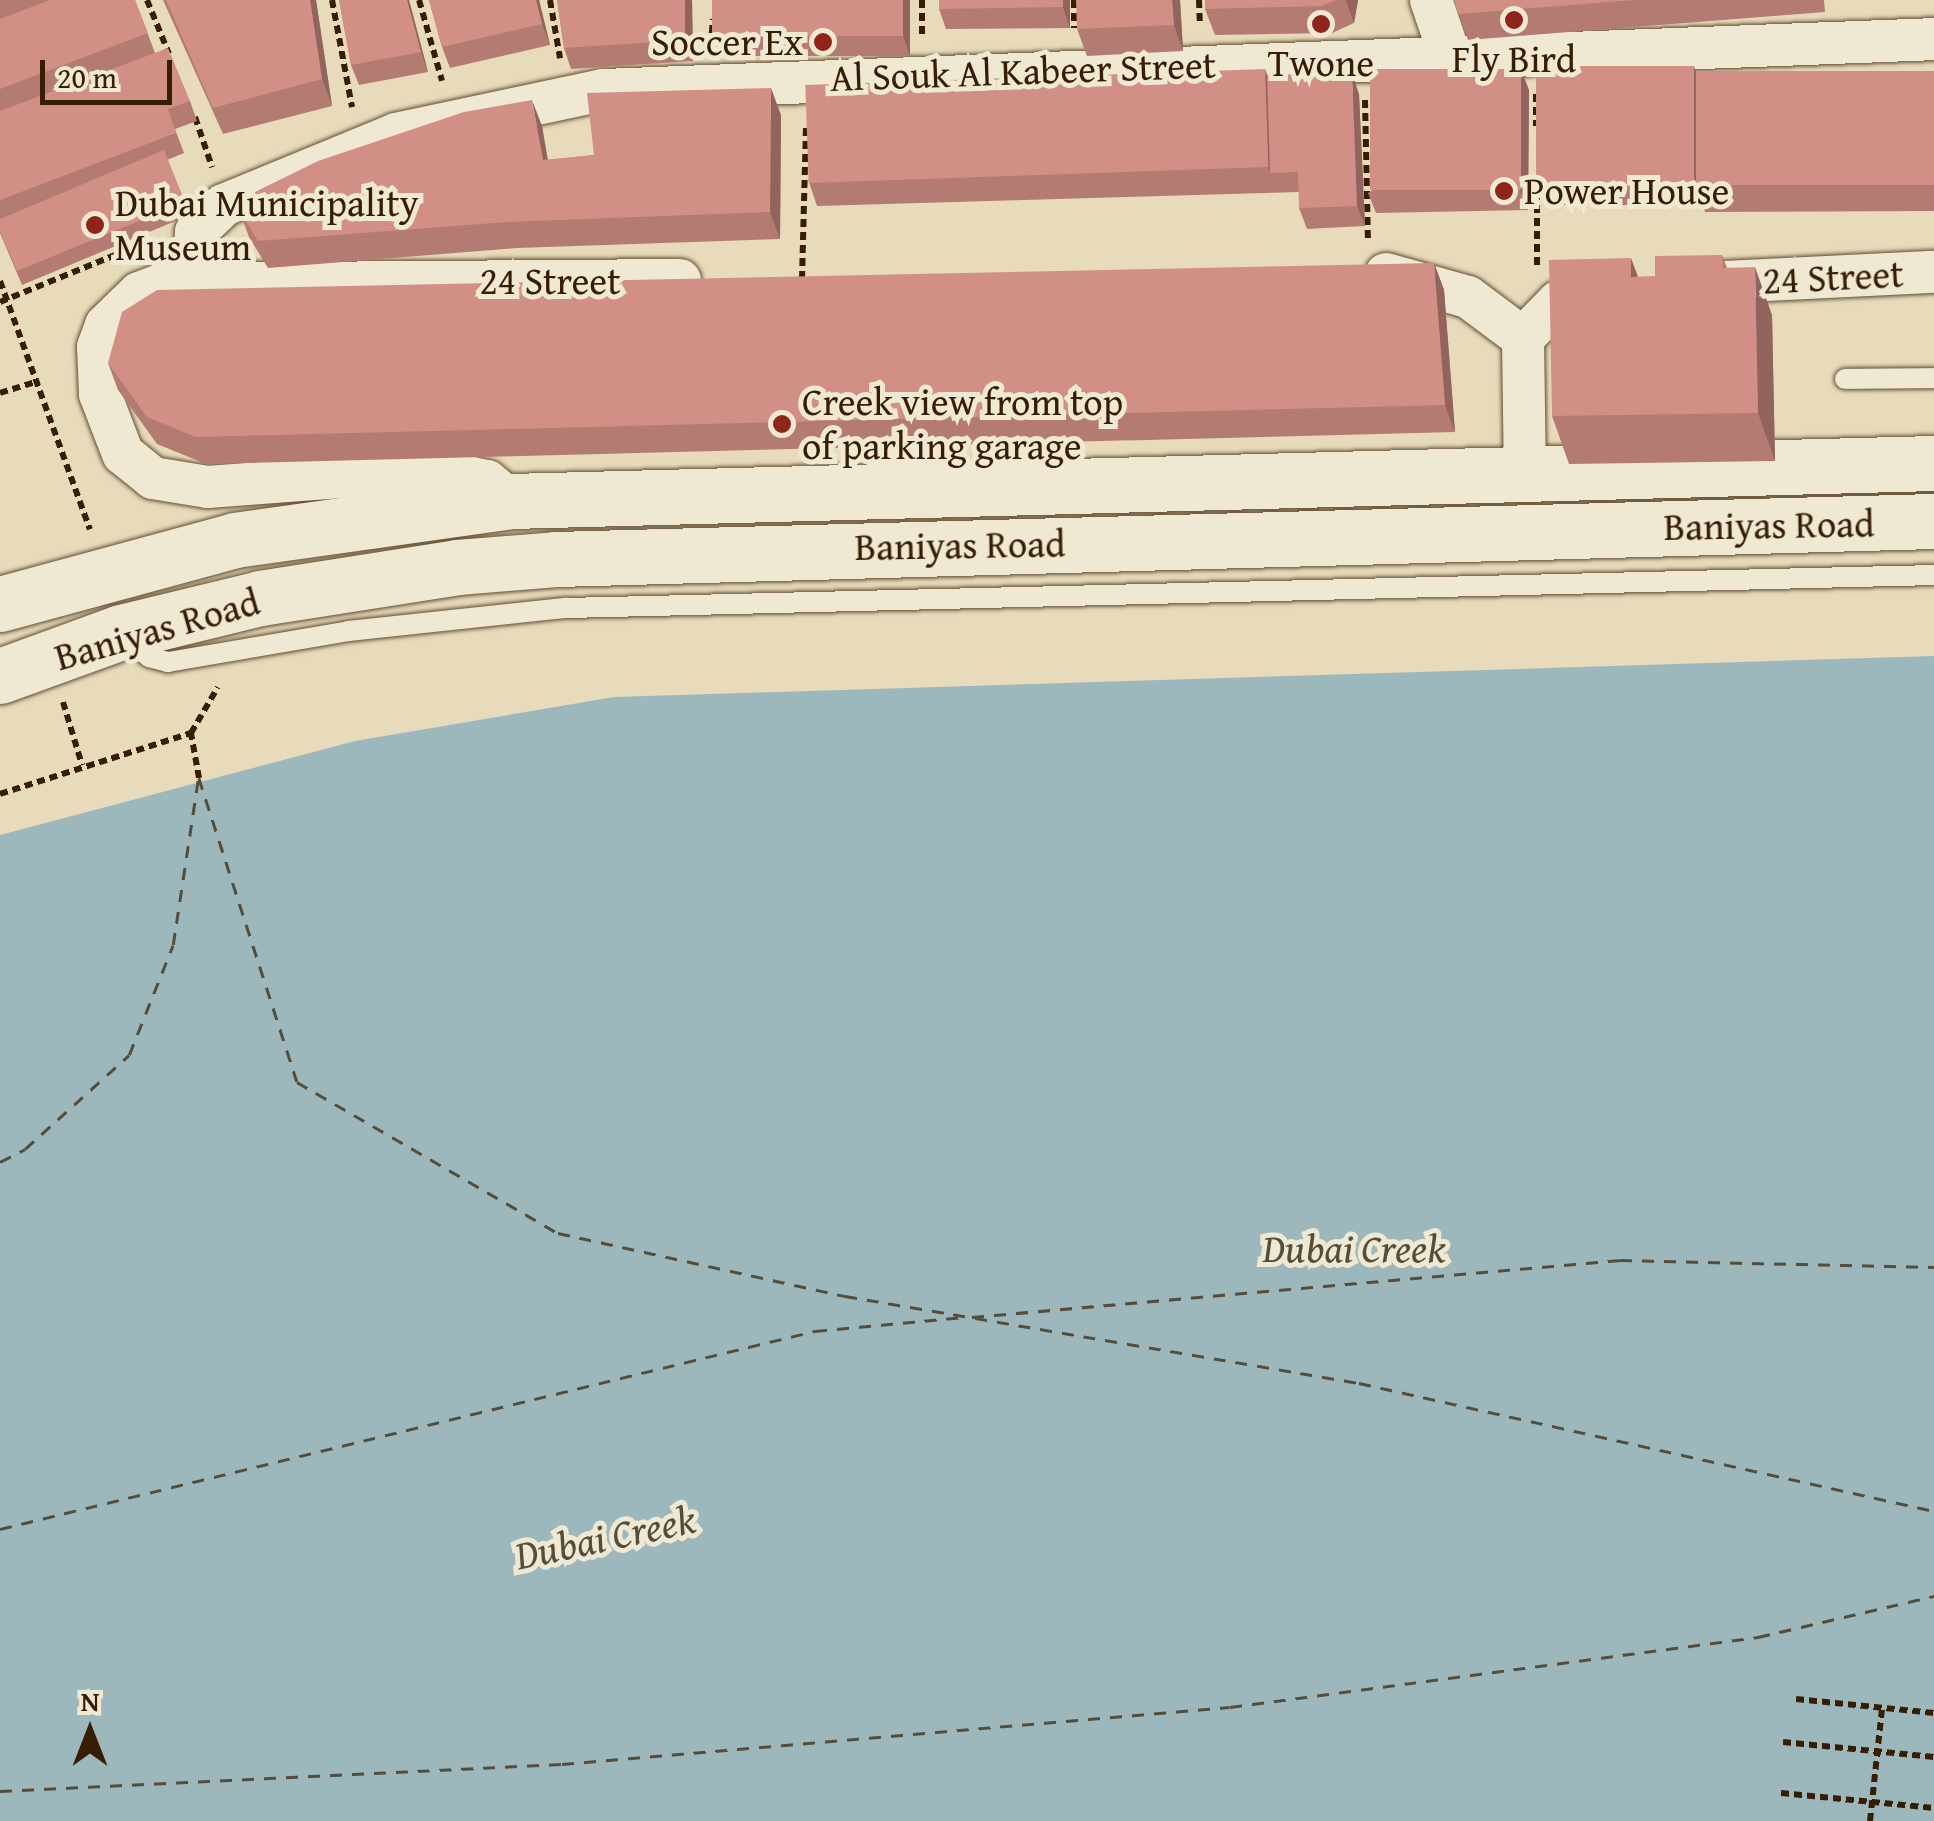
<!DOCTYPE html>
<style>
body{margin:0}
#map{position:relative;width:1934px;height:1821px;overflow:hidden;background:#e7dbbb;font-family:"Gentium Book Plus",serif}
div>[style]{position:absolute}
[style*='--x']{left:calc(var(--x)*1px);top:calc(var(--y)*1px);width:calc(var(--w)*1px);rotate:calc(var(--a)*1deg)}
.water>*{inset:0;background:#9db8bc}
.ferry>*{height:2.5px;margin-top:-1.25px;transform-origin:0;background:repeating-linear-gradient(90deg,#564c3a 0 12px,transparent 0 22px)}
.path>*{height:6px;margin-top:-3px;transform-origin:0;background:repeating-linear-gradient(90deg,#371d03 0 8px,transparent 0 13px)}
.roads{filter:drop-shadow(0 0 2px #634c31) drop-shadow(0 0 2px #634c31)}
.service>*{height:20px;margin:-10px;padding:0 10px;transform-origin:10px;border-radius:10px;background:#efe8d3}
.minor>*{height:42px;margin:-21px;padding:0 21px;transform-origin:21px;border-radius:21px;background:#efe8d3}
.secondary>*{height:55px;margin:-27.5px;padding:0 27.5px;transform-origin:27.5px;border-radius:27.5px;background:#efe8d3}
.wall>*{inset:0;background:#b47b72}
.shaded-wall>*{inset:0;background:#92645d}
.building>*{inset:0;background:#d18f85;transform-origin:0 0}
.dots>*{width:28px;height:28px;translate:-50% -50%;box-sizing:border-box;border:5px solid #efe8d3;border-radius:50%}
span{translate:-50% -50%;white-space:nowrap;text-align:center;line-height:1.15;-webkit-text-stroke:10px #efe8d3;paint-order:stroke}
.poi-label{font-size:38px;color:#371d03}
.right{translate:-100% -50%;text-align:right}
.left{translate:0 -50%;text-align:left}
.street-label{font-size:38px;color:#371d03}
.water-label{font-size:40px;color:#564c3a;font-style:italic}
.north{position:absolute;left:40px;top:1681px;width:100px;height:100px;-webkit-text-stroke:8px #efe8d3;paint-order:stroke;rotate:0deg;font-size:28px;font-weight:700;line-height:40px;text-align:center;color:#371d03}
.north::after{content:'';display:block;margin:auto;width:35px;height:45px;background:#371d03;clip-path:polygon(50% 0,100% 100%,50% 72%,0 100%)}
.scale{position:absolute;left:40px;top:60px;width:132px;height:45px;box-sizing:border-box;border:5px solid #371d03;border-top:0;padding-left:12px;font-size:30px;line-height:35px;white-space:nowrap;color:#371d03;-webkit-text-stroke:8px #efe8d3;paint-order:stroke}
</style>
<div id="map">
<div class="water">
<i style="clip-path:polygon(1934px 656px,1934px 1821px,0 1821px,0 835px,355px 741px,614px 697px)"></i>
</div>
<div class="ferry">
<i style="--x:199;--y:778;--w:319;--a:72.1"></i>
<i style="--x:297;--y:1082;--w:302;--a:30.1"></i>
<i style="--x:558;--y:1233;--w:294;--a:12.4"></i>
<i style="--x:845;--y:1296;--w:521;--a:9.61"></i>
<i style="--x:1359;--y:1383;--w:589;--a:12.55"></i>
<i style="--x:0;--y:1162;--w:28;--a:-27"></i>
<i style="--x:25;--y:1149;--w:140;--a:-42.1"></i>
<i style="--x:129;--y:1055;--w:118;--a:-68.2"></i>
<i style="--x:173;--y:945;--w:167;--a:-81.4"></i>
<i style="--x:972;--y:1317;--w:651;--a:-5.03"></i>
<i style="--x:1620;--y:1260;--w:314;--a:1.3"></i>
<i style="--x:0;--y:1529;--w:839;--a:-13.66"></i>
<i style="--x:815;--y:1331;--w:150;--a:-5.4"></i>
<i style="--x:0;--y:1791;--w:563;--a:-2.75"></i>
<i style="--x:562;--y:1764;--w:670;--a:-4.88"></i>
<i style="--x:1230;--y:1707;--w:533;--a:-7.55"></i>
<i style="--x:1758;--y:1637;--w:181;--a:-13.1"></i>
</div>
<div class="path">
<i style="--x:147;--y:0;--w:58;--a:67.8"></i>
<i style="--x:332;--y:0;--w:109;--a:79.4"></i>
<i style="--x:419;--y:0;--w:84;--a:74.1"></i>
<i style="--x:550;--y:0;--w:59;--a:80.2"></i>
<i style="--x:922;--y:0;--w:39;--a:90"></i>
<i style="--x:1074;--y:0;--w:28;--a:90"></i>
<i style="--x:1199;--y:0;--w:24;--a:88"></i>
<i style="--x:711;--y:46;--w:27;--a:-86"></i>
<i style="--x:1536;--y:94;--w:32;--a:90"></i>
<i style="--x:1365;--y:100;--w:138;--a:88.8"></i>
<i style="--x:195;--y:117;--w:53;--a:71.2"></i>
<i style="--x:1537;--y:179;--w:87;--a:90"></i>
<i style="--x:802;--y:279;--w:154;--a:-88.5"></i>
<i style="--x:0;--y:281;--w:264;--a:70.1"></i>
<i style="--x:0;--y:302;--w:124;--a:-22.2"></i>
<i style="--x:0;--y:393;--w:41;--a:-17.1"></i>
<i style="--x:63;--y:702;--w:66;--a:73.2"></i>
<i style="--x:199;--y:778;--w:46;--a:-100.1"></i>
<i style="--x:191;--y:733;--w:53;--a:-59.6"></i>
<i style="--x:0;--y:794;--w:201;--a:-17.7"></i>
<i style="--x:1796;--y:1699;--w:139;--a:5.8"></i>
<i style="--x:1783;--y:1742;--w:152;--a:5.7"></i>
<i style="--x:1781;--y:1793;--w:154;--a:5.6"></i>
<i style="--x:1870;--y:1821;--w:114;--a:-83.9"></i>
</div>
<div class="roads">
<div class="service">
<i style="--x:1845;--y:379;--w:89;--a:-0.6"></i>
<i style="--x:125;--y:638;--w:31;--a:38"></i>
<i style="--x:149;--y:657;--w:20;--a:15"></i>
<i style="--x:168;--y:662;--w:184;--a:-9.7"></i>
<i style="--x:349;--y:631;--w:218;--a:-6.1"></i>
<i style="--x:566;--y:608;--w:1368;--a:-1.38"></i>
</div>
<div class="minor">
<i style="--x:1431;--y:0;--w:59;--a:71.3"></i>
<i style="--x:1386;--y:274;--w:85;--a:15.7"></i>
<i style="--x:1468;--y:297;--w:69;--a:36.7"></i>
<i style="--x:207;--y:283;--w:35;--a:-110"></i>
<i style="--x:195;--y:250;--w:18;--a:-87"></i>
<i style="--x:196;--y:232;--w:39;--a:-44"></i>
<i style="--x:224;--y:205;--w:186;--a:-22.4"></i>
<i style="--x:396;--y:134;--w:212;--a:-12"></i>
<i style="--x:603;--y:90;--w:1332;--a:-2.19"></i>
<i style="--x:1705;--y:283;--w:229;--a:-2.8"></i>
<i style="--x:1523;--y:338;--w:50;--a:-45.8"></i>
<i style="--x:1558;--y:302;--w:48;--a:-15.8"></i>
<i style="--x:1523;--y:338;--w:135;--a:89.2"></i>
<i style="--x:511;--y:501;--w:31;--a:-140"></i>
<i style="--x:487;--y:481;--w:54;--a:-168.3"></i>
<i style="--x:434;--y:470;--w:227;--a:175.7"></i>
<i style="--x:208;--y:487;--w:56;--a:-170.7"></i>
<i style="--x:153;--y:478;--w:38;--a:-141"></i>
<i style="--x:123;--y:454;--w:64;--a:-111"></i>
<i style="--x:100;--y:394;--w:47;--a:-92.4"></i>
<i style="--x:98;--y:347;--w:23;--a:-70"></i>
<i style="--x:106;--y:325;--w:46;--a:-44.1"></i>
<i style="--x:139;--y:293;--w:25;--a:-21"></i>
<i style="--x:162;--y:284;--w:518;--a:-0.44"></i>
</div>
<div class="secondary">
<i style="--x:0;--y:604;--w:244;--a:-15.2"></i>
<i style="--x:235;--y:540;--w:279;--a:-8"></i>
<i style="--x:511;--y:501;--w:1424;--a:-1.53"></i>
<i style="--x:0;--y:676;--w:129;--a:-20"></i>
<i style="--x:121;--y:632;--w:143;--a:-13.7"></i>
<i style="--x:260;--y:598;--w:199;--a:-8.9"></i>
<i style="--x:457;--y:567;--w:99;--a:-4.6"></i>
<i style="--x:556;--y:559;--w:1379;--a:-1.58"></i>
</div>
</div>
<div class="wall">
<i style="clip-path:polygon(0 0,135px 0,155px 53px,190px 101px,197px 121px,175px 129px,184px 153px,167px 160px,190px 215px,22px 285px,0 233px)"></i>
<i style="clip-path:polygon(163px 0,316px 0,332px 106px,223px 134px)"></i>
<i style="clip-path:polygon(339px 0,409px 0,428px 72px,359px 85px,351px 65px)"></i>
<i style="clip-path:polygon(429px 0,539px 0,550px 45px,450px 68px,442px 47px)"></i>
<i style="clip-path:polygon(557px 0,692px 0,693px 61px,571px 69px,564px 48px)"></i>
<i style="clip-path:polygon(910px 0,910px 56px,720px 56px,712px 36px)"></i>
<i style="clip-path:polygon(939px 0,1070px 0,1070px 28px,946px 29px,939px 9px)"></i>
<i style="clip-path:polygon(1180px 0,1183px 51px,1087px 56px,1077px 29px)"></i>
<i style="clip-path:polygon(1205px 0,1358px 0,1354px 23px,1332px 33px,1215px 35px,1205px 9px)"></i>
<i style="clip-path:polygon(1454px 0,1824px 0,1825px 12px,1468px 40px)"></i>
<i style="clip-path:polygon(1934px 71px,1934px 211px,1705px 212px,1701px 201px,1701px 205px,1544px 205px,1536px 184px,1696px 72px)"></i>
<i style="clip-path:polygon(1267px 75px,1359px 94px,1365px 226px,1307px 229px,1299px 208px,1299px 192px,817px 206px,808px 179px)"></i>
<i style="clip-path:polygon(1529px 90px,1528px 210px,1376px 213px,1368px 193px)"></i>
<i style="clip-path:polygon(781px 115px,780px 239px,517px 248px,268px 268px,249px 237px,239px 210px,542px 126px,548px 160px,594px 155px)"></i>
<i style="clip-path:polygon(1722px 255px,1727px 268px,1772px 315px,1775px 461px,1569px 464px,1552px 416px,1655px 276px)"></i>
<i style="clip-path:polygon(1434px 263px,1444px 290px,1455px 432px,206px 464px,157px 444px,118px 390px,108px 363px)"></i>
</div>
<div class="shaded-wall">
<i style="clip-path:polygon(310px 0,316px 0,332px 106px,322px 79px)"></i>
<i style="clip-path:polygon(407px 0,409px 0,428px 72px,421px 52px)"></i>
<i style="clip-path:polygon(536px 0,539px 0,550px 45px,542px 24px)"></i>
<i style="clip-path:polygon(685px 0,692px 0,693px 61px,685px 40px)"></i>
<i style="clip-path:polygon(903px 0,910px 0,910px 56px,903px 36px)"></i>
<i style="clip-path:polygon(1063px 0,1070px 0,1070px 28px,1063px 7px)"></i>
<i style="clip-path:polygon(1172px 0,1180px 0,1183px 51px,1174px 25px)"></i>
<i style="clip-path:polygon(1346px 0,1358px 0,1354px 23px)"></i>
<i style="clip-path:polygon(1694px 66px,1701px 87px,1696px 185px,1701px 205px,1694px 184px)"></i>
<i style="clip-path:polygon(1265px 69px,1275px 96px,1270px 173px,1268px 167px)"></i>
<i style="clip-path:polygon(1521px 69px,1529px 90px,1528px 210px,1520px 190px)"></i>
<i style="clip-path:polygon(1352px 73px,1359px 94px,1365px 226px,1357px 206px)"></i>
<i style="clip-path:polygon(771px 88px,781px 115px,780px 239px,770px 212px)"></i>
<i style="clip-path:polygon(532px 100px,542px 126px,552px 187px,543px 160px)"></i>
<i style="clip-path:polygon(1631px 258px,1649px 306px,1631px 277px)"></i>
<i style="clip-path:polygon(1434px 263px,1444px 290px,1455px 432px,1445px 405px)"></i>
<i style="clip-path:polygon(1755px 267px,1772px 315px,1775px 461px,1758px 413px)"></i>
</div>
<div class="building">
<i style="clip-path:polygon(50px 0,135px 0,148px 33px,0 89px,0 19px)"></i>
<i style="clip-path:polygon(166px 0,310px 0,322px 79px,213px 108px)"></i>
<i style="clip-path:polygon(339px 0,407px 0,421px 52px,351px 65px)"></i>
<i style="clip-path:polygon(429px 0,536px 0,542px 24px,442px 47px)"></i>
<i style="clip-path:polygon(557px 0,685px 0,685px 40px,564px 48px)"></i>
<i style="left:712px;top:0;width:191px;height:36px"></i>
<i style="clip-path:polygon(939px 0,1063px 0,1063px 7px,939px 9px)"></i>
<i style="clip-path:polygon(1076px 0,1172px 0,1174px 25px,1077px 29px)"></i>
<i style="clip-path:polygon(1205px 0,1336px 0,1322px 6px,1205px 9px)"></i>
<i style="clip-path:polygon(1454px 0,1634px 0,1458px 14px)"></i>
<i style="clip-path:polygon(168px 48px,190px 101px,168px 109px,176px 133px,0 200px,0 111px)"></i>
<i style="left:1536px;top:66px;width:158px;height:118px"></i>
<i style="left:1265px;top:69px;width:98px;height:460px;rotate:88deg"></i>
<i style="left:1521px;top:69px;width:121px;height:151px;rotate:90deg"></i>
<i style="left:1934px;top:71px;width:114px;height:238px;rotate:90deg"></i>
<i style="clip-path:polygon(1352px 73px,1357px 206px,1299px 208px,1298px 172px,1270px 173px,1267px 75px)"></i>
<i style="clip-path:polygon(771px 88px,770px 212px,507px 222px,258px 241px,239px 210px,255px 192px,318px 161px,464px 112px,532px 100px,543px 160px,594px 155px,587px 93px)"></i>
<i style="clip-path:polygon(164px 150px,185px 202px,17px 271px,0 231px,0 219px)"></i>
<i style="clip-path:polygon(1722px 255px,1723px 268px,1755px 267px,1758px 413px,1552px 416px,1549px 260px,1631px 258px,1631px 277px,1655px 276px,1655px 256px)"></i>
<i style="clip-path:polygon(1434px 263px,1445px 405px,196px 437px,147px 417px,108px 363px,122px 312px,157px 290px)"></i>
</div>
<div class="dots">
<i style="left:1514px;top:20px;background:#8f2418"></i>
<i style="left:1321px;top:24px;background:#8f2418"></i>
<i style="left:823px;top:42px;background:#8f2418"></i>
<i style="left:1504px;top:191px;background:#8f2418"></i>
<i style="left:95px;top:225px;background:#8f2418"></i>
<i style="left:782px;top:424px;background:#8f2418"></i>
</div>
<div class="poi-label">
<span class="right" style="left:803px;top:42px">Soccer Ex</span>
<span style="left:1514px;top:59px">Fly Bird</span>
<span style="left:1321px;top:63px">Twone</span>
<span class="left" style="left:1524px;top:191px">Power House</span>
<span class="left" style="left:115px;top:225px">Dubai Municipality<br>Museum</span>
<span class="left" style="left:802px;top:424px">Creek view from top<br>of parking garage</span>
</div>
<div class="street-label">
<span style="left:1023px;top:71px;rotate:-2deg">Al Souk Al Kabeer Street</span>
<span style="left:1833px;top:277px;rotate:-3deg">24 Street</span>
<span style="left:550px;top:281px">24 Street</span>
<span style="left:1769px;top:525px;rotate:-1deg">Baniyas Road</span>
<span style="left:960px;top:545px;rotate:-1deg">Baniyas Road</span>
<span style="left:157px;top:629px;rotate:-16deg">Baniyas Road</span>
</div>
<div class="water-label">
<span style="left:1354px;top:1248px">Dubai Creek</span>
<span style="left:605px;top:1537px;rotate:-12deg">Dubai Creek</span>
</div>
<div class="north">N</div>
<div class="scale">20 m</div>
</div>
